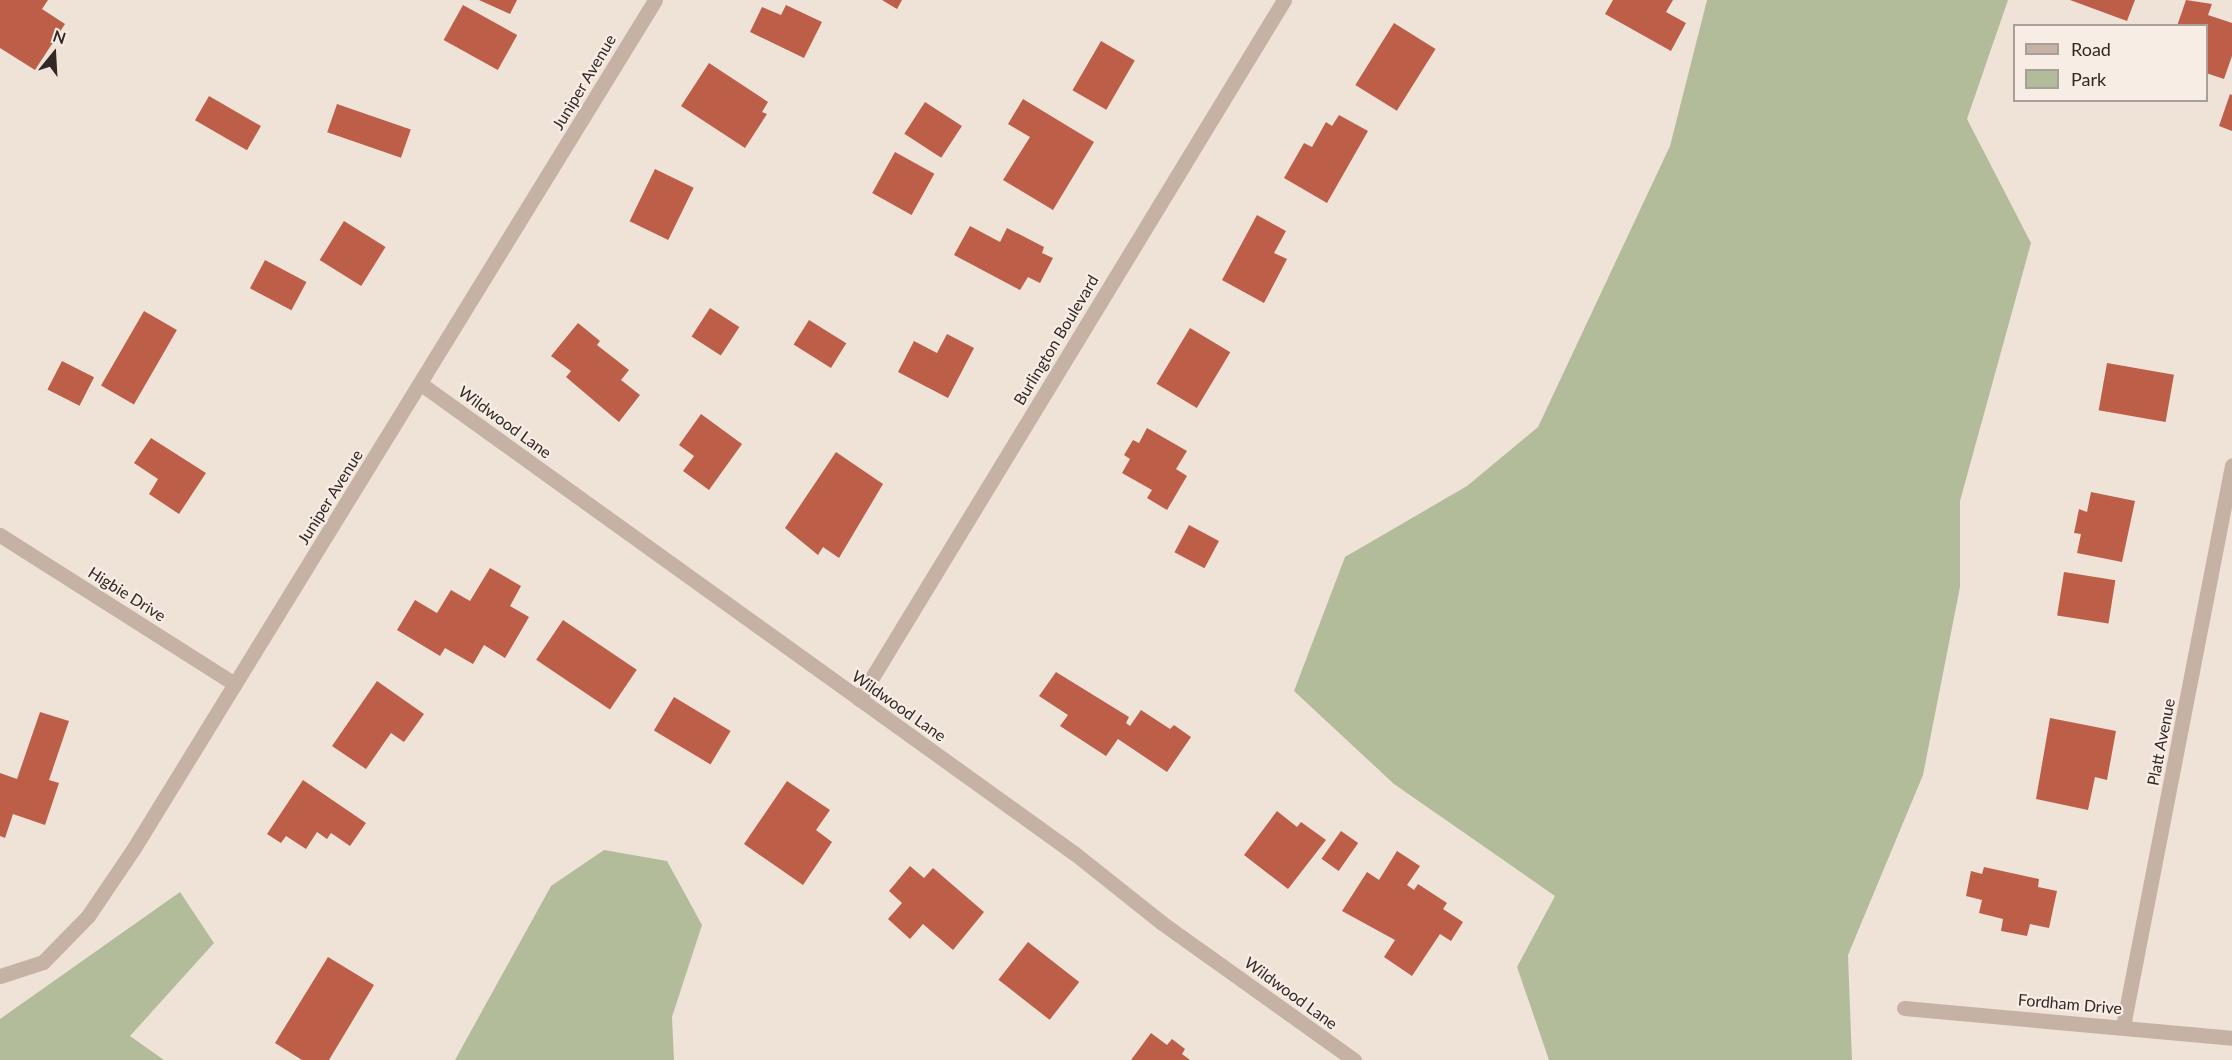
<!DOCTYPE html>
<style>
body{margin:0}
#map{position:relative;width:2232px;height:1060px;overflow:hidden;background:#efe3d8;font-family:Lato,sans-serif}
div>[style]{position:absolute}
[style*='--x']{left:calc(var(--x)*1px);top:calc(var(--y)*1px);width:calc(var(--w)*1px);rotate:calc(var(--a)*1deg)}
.green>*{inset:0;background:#b3bc9a}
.building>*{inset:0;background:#bd5e48;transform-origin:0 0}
.minor>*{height:15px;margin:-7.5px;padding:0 7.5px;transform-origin:7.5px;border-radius:7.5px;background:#c6b2a5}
span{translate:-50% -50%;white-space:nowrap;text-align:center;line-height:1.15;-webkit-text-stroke:4.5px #f7ede4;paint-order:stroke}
.street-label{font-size:16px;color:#322926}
.legend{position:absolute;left:2013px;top:24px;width:195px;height:78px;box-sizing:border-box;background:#f7ede4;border:2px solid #a89f98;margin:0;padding:8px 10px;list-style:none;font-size:18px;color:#322926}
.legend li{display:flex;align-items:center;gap:12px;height:30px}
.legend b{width:30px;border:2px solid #a89f98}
.north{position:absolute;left:24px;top:24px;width:60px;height:60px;-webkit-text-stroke:4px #f7ede4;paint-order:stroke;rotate:18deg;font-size:16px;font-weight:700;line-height:24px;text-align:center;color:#322926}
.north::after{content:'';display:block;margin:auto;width:21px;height:27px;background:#322926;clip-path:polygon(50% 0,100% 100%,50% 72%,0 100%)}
</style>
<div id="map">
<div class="green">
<i style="clip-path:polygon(1707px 0,2008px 0,1967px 119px,2031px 243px,1960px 501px,1960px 587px,1923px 775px,1848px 955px,1852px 1060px,1549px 1060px,1517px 967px,1555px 896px,1394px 784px,1294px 691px,1345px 557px,1467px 486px,1538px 427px,1670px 146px)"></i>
<i style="clip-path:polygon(604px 850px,667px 861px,702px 925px,672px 1017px,674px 1060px,455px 1060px,551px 886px)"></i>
<i style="clip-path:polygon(180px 892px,214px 943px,130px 1036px,164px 1060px,0 1060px,0 1019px)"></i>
</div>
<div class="building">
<i style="clip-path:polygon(0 0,48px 0,42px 9px,65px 24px,35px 70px,0 48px)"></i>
<i style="clip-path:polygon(479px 0,517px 0,510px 14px)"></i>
<i style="clip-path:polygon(882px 0,902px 0,897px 9px)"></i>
<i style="clip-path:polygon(1613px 0,1673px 0,1666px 12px,1686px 23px,1671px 51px,1605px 14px)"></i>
<i style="clip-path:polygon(2070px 0,2135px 0,2127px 21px)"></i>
<i style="clip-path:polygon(2186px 0,2212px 4px,2208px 15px,2232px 23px,2232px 56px,2224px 79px,2206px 73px,2206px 26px,2177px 26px)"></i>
<i style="left:463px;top:5px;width:62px;height:40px;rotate:29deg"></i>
<i style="clip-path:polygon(786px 5px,822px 22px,804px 58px,750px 32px,762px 7px,781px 15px)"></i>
<i style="left:1394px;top:23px;width:49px;height:73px;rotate:32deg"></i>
<i style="left:1101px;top:41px;width:39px;height:57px;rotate:30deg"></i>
<i style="clip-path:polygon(709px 63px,768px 102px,762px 112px,767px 114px,745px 148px,681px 106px)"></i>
<i style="clip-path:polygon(2230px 94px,2232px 95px,2232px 131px,2219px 126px)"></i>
<i style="left:209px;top:96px;width:60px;height:28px;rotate:30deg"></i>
<i style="clip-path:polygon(1023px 99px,1094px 142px,1053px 210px,1003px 180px,1030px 137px,1008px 124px)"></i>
<i style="left:925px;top:102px;width:44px;height:38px;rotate:33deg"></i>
<i style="left:337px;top:104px;width:78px;height:30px;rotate:19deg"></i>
<i style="clip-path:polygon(1339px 115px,1368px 131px,1327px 203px,1284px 178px,1304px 143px,1312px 147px,1326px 122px,1332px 126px)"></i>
<i style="left:895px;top:152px;width:45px;height:47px;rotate:29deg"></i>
<i style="left:655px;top:169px;width:43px;height:58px;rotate:26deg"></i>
<i style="clip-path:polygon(1257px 215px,1286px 231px,1274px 253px,1287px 259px,1264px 303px,1222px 280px)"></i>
<i style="left:344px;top:221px;width:49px;height:46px;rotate:32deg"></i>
<i style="clip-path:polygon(970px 226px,1000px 242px,1007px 228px,1044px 247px,1042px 253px,1053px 258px,1040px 283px,1028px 277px,1020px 290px,954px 255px)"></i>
<i style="left:265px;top:260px;width:47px;height:32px;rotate:28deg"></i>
<i style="left:710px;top:308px;width:35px;height:34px;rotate:33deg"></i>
<i style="left:144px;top:311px;width:38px;height:86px;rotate:30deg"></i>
<i style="left:809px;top:320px;width:44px;height:29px;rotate:32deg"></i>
<i style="clip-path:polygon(578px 323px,600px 341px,597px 345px,629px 370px,621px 380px,640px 395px,619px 422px,566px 377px,571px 371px,551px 356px)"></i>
<i style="left:1190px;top:328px;width:47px;height:65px;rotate:31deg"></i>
<i style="clip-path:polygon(947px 334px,974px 348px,948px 398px,898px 372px,914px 341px,937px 353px)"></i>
<i style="left:62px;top:361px;width:36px;height:32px;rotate:27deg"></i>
<i style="left:2107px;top:363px;width:68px;height:48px;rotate:10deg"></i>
<i style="clip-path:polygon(701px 414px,742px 444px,709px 490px,683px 471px,694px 456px,679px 445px)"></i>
<i style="clip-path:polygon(1147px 428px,1187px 451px,1176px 469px,1187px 476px,1167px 510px,1147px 498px,1152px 490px,1122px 473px,1130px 459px,1124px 455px,1133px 440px,1139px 443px)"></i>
<i style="clip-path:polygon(151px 438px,206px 473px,179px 514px,149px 494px,158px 479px,134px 463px)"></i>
<i style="clip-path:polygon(836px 452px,883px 484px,839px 558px,823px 547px,818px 555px,785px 528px)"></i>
<i style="clip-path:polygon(2091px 492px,2135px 501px,2122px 562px,2077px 553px,2081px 534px,2074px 533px,2079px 509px,2087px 512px)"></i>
<i style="left:1189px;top:525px;width:34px;height:31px;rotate:28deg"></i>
<i style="clip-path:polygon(490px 568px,521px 586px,510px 606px,529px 617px,505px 658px,484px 645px,473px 664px,445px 648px,440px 656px,397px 630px,415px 600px,437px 613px,451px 590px,470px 601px)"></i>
<i style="left:2064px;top:572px;width:52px;height:44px;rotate:9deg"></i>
<i style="left:563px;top:620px;width:89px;height:48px;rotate:34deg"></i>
<i style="clip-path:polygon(1056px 672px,1129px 717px,1126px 723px,1130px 726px,1141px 710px,1170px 729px,1174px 725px,1191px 737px,1167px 772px,1118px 739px,1106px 756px,1060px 726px,1068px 715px,1039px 696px)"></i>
<i style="clip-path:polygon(377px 681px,424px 714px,404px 742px,391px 733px,366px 769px,332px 746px)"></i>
<i style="left:674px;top:697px;width:66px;height:39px;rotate:31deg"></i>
<i style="clip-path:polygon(40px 712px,69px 721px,49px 780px,59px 783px,45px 825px,13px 814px,5px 838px,0 836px,0 773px,17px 779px)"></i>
<i style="clip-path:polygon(2050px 718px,2116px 731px,2107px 780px,2095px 777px,2088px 810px,2036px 799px)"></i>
<i style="clip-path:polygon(303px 780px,366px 823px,350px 846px,331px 833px,327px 839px,317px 832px,306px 849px,286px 836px,281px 843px,267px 834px)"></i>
<i style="clip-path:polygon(787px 781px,830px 810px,816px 830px,832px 842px,803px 885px,744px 844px)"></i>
<i style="clip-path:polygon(1277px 811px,1297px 827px,1301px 822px,1326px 840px,1288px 889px,1244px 855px)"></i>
<i style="left:1341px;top:831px;width:21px;height:34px;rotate:35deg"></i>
<i style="clip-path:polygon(1397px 851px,1420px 866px,1407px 885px,1414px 890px,1418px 884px,1447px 903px,1443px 909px,1463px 922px,1451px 941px,1440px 934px,1412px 976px,1384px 957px,1395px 940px,1342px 911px,1367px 872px,1379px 880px)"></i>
<i style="clip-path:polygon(910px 866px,924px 878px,933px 868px,984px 912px,953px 950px,923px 924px,910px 939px,888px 919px,902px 903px,889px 891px)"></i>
<i style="clip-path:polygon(1984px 867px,2039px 879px,2038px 887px,2057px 891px,2049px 928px,2030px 924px,2027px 936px,2001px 931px,2003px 919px,1979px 913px,1982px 900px,1966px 896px,1971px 871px,1982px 874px)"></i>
<i style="left:1028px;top:942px;width:65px;height:48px;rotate:38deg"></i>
<i style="clip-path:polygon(328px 957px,374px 985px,329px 1060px,302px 1060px,275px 1043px)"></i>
<i style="clip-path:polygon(1151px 1033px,1167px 1045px,1172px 1039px,1185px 1049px,1182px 1054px,1190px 1060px,1131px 1060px)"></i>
</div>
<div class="minor">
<i style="--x:421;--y:384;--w:804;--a:35.69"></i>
<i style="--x:1074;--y:853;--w:112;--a:38.5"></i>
<i style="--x:1162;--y:923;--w:236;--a:35.5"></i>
<i style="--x:0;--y:535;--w:278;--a:32.4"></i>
<i style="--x:859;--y:699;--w:818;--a:-58.7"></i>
<i style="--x:0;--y:976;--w:45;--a:-18"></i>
<i style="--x:43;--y:962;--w:64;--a:-45.6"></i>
<i style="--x:88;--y:916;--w:82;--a:-55.9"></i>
<i style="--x:134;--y:848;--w:995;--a:-58.43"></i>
<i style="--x:1904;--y:1008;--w:329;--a:5.2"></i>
<i style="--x:2123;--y:1026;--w:571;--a:-79"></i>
</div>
<div class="street-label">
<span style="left:584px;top:82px;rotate:-59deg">Juniper Avenue</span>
<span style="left:1056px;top:340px;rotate:-59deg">Burlington Boulevard</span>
<span style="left:505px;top:422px;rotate:36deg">Wildwood Lane</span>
<span style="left:330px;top:497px;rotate:-58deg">Juniper Avenue</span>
<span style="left:127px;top:594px;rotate:32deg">Higbie Drive</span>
<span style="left:899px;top:706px;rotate:35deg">Wildwood Lane</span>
<span style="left:2161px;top:742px;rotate:-79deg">Platt Avenue</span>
<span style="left:1291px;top:993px;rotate:36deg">Wildwood Lane</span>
<span style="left:2070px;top:1004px;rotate:5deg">Fordham Drive</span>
</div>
<ul class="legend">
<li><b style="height:8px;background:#c6b2a5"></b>Road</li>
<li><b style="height:16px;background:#b3bc9a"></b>Park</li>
</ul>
<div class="north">N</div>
</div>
